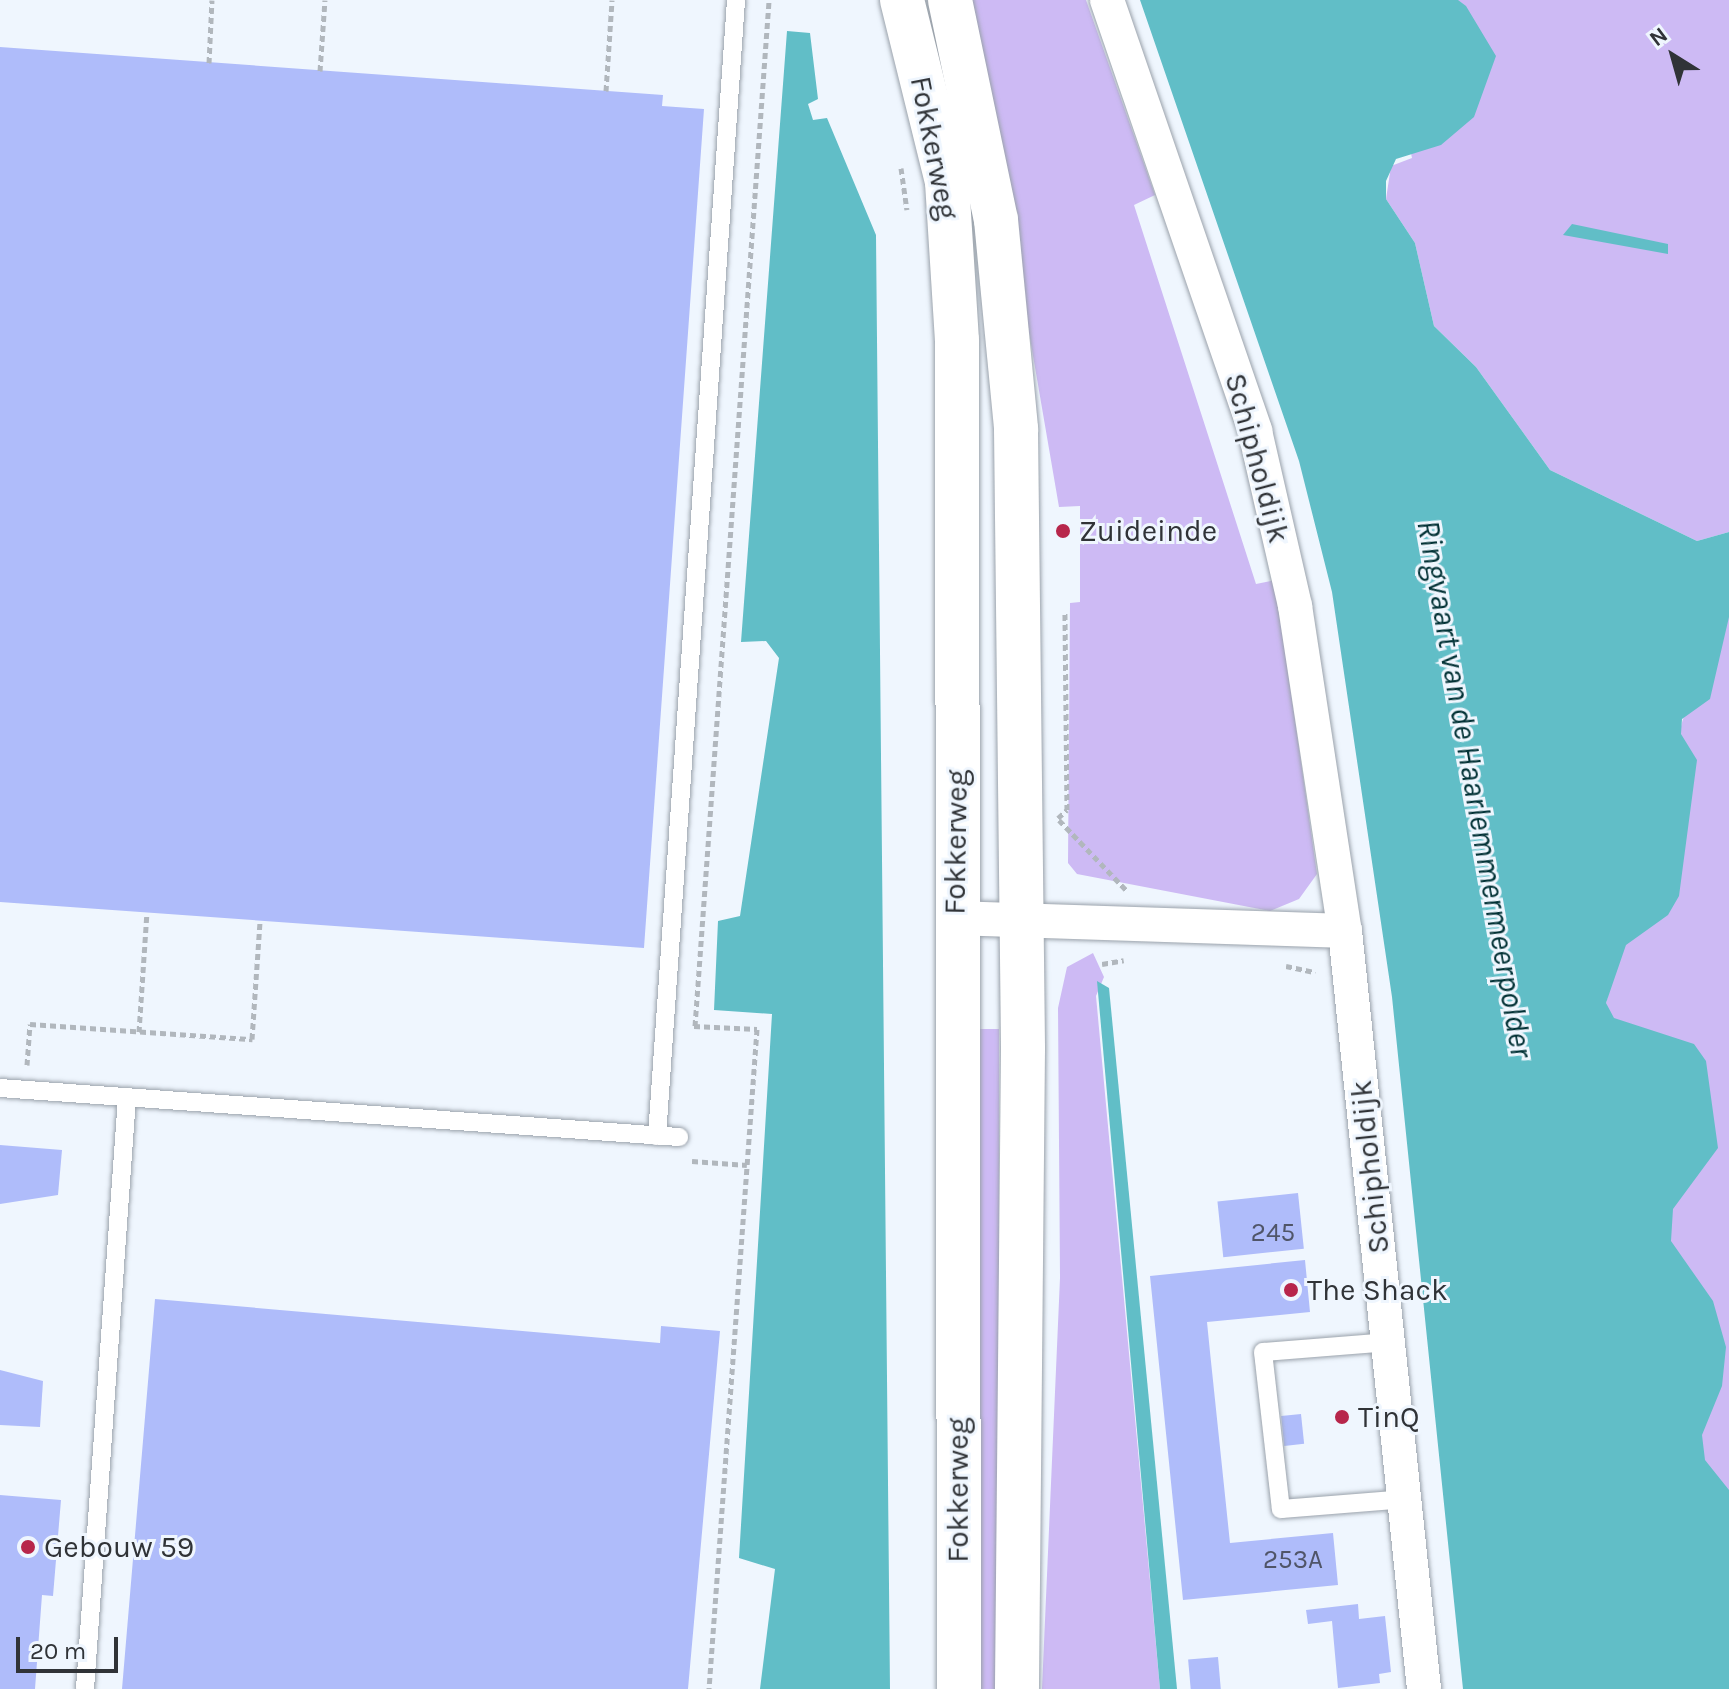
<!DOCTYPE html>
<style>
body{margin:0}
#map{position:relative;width:1729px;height:1689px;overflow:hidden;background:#eff6fe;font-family:Karla,sans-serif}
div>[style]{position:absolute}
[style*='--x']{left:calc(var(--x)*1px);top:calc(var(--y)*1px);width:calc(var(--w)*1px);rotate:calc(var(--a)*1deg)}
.green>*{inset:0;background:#cdbaf4;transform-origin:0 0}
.water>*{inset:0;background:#61bec7}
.building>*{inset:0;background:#afbcfa;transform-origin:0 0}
.path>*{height:5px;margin-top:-2.5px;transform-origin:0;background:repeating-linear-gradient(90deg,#b1b7bd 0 6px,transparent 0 10px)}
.roads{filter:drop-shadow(0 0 2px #9aa2ab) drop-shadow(0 0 2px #9aa2ab)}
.lane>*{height:18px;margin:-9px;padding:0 9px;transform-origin:9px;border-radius:9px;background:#fff}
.street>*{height:34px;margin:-17px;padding:0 17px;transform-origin:17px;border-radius:17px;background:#fff}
.primary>*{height:44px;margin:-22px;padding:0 22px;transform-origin:22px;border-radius:22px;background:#fff}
.dots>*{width:22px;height:22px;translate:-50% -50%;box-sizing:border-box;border:4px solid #eff6fe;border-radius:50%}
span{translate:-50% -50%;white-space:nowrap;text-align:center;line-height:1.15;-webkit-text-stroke:6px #eff6fe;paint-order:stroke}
.number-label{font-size:26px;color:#505568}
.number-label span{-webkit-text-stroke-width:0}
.street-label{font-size:30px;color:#303337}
.poi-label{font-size:30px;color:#303337}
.left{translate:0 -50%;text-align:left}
.water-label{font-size:32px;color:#013135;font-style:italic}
.north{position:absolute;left:1633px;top:16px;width:80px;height:80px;-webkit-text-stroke:6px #eff6fe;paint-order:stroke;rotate:323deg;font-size:22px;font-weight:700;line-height:32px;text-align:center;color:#303337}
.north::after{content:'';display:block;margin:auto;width:28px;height:36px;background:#303337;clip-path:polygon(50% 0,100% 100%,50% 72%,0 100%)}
.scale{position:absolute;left:16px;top:1637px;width:102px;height:36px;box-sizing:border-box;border:4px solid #303337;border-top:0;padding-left:10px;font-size:24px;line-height:28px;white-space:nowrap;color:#303337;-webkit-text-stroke:6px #eff6fe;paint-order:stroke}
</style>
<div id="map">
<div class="green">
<i style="clip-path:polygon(972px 0,1086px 0,1155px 195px,1134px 205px,1256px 584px,1275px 580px,1317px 874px,1299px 899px,1270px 911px,1077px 874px,1068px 863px,1070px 603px,1080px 602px,1080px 506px,1059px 507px)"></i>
<i style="clip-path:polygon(1378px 0,1729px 0,1729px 532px,1697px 541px,1550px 470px,1476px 367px,1434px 326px,1415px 243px,1386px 199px,1391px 166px,1412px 158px)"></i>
<i style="clip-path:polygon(1729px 614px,1729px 1689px,1606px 1003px,1683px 719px)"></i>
<i style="clip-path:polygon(1093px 953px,1104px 977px,1096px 996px,1160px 1689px,1042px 1689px,1060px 1278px,1058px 1008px,1067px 967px)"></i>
<i style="left:999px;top:1029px;width:660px;height:21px;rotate:90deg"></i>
</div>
<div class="water">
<i style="clip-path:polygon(1140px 0,1458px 0,1466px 6px,1496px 56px,1474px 117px,1441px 145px,1396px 159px,1386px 181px,1386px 199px,1415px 243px,1434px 326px,1476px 367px,1550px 470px,1697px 541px,1729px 532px,1729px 617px,1710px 699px,1682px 719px,1681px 734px,1697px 760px,1679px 896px,1668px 915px,1626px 945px,1606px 1003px,1614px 1018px,1694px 1044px,1706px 1061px,1718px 1148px,1673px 1209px,1671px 1241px,1713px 1301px,1726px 1347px,1722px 1386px,1702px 1435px,1705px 1460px,1729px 1490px,1729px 1689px,1463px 1689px,1392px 997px,1332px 592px,1299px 461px)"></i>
<i style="clip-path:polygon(787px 31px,810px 33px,818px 99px,808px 104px,813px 120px,827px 118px,876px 235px,890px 1689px,760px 1689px,775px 1569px,739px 1558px,772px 1014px,714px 1010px,718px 921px,740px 916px,779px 658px,766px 641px,741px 642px)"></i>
<i style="clip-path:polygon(1572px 224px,1668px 244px,1668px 254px,1563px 235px)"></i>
<i style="clip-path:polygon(1097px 981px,1109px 988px,1177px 1689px,1160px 1689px)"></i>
</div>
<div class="building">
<i style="clip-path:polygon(0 47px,663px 95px,662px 106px,704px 109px,644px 948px,0 902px)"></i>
<i style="clip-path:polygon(0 1145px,62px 1150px,58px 1195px,0 1204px)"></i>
<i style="left:1298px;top:1193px;width:56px;height:81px;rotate:84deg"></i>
<i style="clip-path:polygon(1305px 1260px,1310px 1312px,1207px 1322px,1210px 1352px,1230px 1543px,1333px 1533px,1338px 1585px,1183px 1600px,1150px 1276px)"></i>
<i style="clip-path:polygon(155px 1299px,660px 1343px,661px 1326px,720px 1331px,688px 1689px,122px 1689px)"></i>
<i style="clip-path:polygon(0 1370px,43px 1381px,40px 1427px,0 1425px)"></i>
<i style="left:1301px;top:1414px;width:30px;height:20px;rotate:84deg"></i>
<i style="clip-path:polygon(0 1495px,61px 1500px,53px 1596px,42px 1595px,35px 1689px,0 1689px)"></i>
<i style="clip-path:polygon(1358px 1604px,1359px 1619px,1385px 1616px,1391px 1672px,1379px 1674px,1380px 1683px,1338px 1688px,1332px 1621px,1308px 1624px,1306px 1610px)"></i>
<i style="left:1218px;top:1657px;width:32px;height:30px;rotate:85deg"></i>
</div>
<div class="path">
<i style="--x:209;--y:63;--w:63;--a:-87.3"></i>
<i style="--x:320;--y:71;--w:71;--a:-86"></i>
<i style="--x:606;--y:91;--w:91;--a:-86.2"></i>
<i style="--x:901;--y:168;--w:42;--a:81.9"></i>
<i style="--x:1058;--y:818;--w:12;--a:-42"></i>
<i style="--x:1067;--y:810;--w:199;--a:-90.6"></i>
<i style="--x:1059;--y:820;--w:98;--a:46.2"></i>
<i style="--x:1102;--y:964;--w:22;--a:-10"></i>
<i style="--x:1286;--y:966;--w:30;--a:12"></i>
<i style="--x:694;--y:1026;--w:63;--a:2.7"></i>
<i style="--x:757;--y:1029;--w:662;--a:94.16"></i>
<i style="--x:695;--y:1026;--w:1029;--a:-85.87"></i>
<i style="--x:139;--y:1032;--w:119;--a:-86.2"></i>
<i style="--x:27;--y:1065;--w:41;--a:-85.8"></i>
<i style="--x:30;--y:1024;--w:223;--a:3.9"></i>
<i style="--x:252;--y:1039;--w:118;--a:-86.1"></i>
<i style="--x:692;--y:1161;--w:55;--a:4.2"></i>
</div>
<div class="roads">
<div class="lane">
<i style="--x:0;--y:1088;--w:681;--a:4.13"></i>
<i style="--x:657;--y:1136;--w:1139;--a:-86.02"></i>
<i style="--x:1390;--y:1342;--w:127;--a:175.5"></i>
<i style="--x:1263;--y:1352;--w:158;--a:83.5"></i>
<i style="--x:1281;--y:1509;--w:123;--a:-4.6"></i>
<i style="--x:85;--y:1689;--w:593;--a:-85.94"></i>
</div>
<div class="street">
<i style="--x:1107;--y:0;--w:456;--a:71"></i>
<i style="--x:1255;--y:431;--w:180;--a:77.1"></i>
<i style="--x:1295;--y:606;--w:329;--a:81.3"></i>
<i style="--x:1345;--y:931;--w:762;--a:84.05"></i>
<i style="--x:955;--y:918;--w:390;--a:1.9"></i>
</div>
<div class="primary">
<i style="--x:902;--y:0;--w:187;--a:76.1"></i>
<i style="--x:947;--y:182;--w:158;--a:86.4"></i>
<i style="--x:957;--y:340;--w:1349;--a:89.92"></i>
<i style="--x:950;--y:0;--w:225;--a:78.2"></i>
<i style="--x:996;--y:220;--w:210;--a:84.5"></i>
<i style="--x:1016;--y:429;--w:620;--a:89.35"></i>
<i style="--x:1023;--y:1049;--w:640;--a:90.54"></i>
</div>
</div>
<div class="dots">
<i style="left:1063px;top:531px;background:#b7264b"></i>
<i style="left:1291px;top:1290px;background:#b7264b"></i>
<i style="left:1342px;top:1417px;background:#b7264b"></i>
<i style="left:28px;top:1547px;background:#b7264b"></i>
</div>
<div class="number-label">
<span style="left:1273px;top:1233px">245</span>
<span style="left:1293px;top:1560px">253A</span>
</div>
<div class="street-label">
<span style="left:934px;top:148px;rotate:79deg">Fokkerweg</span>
<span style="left:1257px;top:458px;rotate:75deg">Schipholdijk</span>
<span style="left:956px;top:842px;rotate:-89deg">Fokkerweg</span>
<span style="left:1370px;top:1167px;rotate:-96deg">Schipholdijk</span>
<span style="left:958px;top:1490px;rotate:-90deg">Fokkerweg</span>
</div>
<div class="poi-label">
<span class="left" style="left:1079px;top:531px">Zuideinde</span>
<span class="left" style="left:1307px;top:1290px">The Shack</span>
<span class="left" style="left:1358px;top:1417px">TinQ</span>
<span class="left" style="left:44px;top:1547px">Gebouw 59</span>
</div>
<div class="water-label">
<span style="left:1474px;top:789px;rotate:80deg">Ringvaart van de Haarlemmermeerpolder</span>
</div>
<div class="north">N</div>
<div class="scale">20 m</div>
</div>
